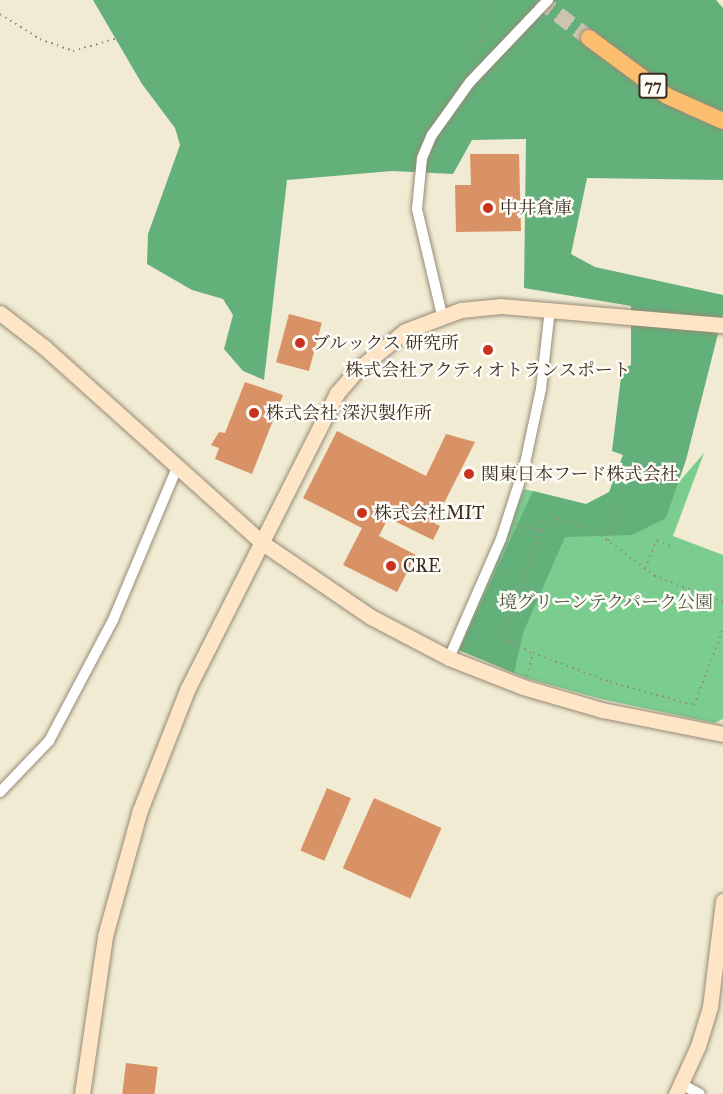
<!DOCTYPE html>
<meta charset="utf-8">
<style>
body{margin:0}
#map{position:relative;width:723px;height:1094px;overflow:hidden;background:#f0ebd2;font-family:"IM FELL Great Primer","Noto Serif JP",serif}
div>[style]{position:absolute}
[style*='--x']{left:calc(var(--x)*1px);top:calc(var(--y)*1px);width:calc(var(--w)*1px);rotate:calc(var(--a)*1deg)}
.green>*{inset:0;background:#7acd8f}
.forest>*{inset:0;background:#63b07a}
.building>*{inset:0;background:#d99266;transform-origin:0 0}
.primary-tunnel>*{height:16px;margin-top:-8px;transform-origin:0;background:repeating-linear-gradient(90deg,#ccc4ae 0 16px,transparent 0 24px)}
.path>*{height:2px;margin-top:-1px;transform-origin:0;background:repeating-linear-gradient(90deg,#968a78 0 1.5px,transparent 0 6px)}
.roads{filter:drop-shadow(0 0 2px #968a78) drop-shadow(0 0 2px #968a78)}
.street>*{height:10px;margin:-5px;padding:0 5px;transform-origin:5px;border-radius:5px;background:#fff}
.secondary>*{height:15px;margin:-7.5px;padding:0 7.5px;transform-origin:7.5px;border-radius:7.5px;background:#fde5c5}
.primary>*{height:16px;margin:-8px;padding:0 8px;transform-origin:8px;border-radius:8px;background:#fbbe6e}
.dots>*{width:16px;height:16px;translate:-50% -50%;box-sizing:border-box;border:3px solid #fdfcf7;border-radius:50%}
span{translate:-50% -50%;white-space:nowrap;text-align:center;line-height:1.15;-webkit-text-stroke:5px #fdfcf7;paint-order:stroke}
.shield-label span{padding:2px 4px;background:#fdfcf7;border:2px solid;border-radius:4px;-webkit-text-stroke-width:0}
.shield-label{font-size:16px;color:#3b2a1e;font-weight:700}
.poi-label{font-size:18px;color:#3b2a1e}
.left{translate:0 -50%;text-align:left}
.park-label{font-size:18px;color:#4e5b40}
</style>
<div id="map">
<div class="green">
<i style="clip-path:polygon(704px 453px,673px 536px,723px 555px,723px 719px,714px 723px,601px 699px,525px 678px,459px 650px,524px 489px,601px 508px,645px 510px,679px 482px)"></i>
</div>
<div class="forest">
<i style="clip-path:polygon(93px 0,716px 0,723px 8px,723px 180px,587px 178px,571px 254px,595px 267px,723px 295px,723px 314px,686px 460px,666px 518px,632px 535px,565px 537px,523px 633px,514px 673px,459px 650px,533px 491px,586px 504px,609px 492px,623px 455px,612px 451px,622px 369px,631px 365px,631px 306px,524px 288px,526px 139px,472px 140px,453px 174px,392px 171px,287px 180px,264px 380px,243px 371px,224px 349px,233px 315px,223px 299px,192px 290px,147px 264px,148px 234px,180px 145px,175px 128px,142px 84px)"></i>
</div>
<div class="building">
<i style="clip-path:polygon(470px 154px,519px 154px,521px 231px,456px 232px,455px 185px,471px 185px)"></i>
<i style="left:289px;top:314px;width:34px;height:50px;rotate:15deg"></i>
<i style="clip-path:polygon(245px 382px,283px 395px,252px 474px,215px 459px,219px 448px,211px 445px,219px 432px,225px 433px)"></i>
<i style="clip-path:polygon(337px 431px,426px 476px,446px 434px,475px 442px,434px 523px,440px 526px,433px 540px,388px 518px,379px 536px,416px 555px,397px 592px,343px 565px,362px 528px,303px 498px)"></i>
<i style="left:327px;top:788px;width:26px;height:68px;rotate:23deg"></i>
<i style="left:374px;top:798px;width:74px;height:77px;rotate:24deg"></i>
<i style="left:126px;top:1063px;width:32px;height:31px;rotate:7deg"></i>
</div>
<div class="primary-tunnel">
<i style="--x:539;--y:0;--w:63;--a:37.2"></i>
</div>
<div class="path">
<i style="--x:0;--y:14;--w:47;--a:32"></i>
<i style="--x:40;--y:39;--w:35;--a:20"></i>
<i style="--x:73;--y:51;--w:54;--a:-16.1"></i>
<i style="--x:476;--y:59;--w:61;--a:-76.7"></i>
<i style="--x:516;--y:524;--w:26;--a:16"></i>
<i style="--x:609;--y:541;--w:33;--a:-83"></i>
<i style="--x:657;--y:542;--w:16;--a:15"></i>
<i style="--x:645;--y:568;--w:33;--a:-67"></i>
<i style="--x:723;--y:602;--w:73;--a:-159.1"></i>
<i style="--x:655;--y:576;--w:76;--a:-143"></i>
<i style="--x:594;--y:530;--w:38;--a:-163"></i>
<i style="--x:558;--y:519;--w:21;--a:145"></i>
<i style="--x:541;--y:531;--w:108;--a:109.4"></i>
<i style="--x:505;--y:633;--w:9;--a:69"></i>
<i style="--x:508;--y:641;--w:28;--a:26"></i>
<i style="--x:533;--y:653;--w:82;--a:20.6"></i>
<i style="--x:610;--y:682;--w:87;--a:15.3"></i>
<i style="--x:694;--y:705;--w:81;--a:-69.1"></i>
<i style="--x:527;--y:676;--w:24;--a:-75"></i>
</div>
<div class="roads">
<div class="street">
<i style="--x:442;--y:315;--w:109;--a:-103.3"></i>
<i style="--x:417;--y:209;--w:51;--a:-84.4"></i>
<i style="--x:422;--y:158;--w:25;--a:-67"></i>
<i style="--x:432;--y:135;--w:65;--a:-54.4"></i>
<i style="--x:470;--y:82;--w:113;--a:-46.4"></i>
<i style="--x:449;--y:658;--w:130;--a:-66.4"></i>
<i style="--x:501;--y:539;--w:75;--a:-72.1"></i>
<i style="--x:524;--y:468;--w:81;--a:-77.9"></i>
<i style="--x:541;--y:389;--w:81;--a:-83.6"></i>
<i style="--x:0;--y:792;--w:71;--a:-46.1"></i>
<i style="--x:49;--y:741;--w:137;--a:-62.1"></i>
<i style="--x:113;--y:620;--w:165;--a:-67.2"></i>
<i style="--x:683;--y:1085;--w:19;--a:28"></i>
</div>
<div class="secondary">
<i style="--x:0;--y:313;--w:56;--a:37.7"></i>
<i style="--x:44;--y:347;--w:292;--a:41.9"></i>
<i style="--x:261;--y:542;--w:133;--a:34.3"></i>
<i style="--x:371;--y:617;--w:88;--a:27.7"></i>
<i style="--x:449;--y:658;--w:79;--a:21.4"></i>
<i style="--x:523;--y:687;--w:82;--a:16.2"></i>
<i style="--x:602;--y:710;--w:123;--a:11.2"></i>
<i style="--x:82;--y:1094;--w:160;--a:-81.7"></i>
<i style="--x:105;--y:936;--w:131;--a:-74.5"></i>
<i style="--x:140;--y:810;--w:129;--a:-68.6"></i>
<i style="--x:187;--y:690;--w:333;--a:-63.2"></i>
<i style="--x:337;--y:393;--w:29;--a:-49"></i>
<i style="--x:356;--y:371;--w:63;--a:-39.2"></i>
<i style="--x:405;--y:331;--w:60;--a:-20.6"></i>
<i style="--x:461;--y:310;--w:40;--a:-5.7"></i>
<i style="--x:501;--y:306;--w:223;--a:4.9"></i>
<i style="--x:676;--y:1094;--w:53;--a:-65.4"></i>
<i style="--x:698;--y:1046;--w:41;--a:-72.9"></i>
<i style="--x:710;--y:1007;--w:107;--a:-83"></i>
</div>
<div class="primary">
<i style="--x:589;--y:38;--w:97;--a:36.6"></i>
<i style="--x:667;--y:96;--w:61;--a:24.1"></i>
</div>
</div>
<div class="dots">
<i style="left:488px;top:208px;background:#c8321e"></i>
<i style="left:300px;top:343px;background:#c8321e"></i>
<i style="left:488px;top:350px;background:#c8321e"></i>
<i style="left:254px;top:413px;background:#c8321e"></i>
<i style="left:469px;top:474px;background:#c8321e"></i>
<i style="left:362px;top:513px;background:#c8321e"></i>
<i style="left:391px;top:566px;background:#c8321e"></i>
</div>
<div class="shield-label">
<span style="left:653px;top:86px">77</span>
</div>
<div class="poi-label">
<span class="left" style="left:500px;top:208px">中井倉庫</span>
<span class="left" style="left:312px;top:343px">ブルックス 研究所</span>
<span style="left:488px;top:370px">株式会社アクティオトランスポート</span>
<span class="left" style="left:266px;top:413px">株式会社 深沢製作所</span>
<span class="left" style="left:481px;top:474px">関東日本フード株式会社</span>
<span class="left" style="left:374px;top:513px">株式会社MIT</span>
<span class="left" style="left:403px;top:566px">CRE</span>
</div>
<div class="park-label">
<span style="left:606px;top:602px">境グリーンテクパーク公園</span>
</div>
</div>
